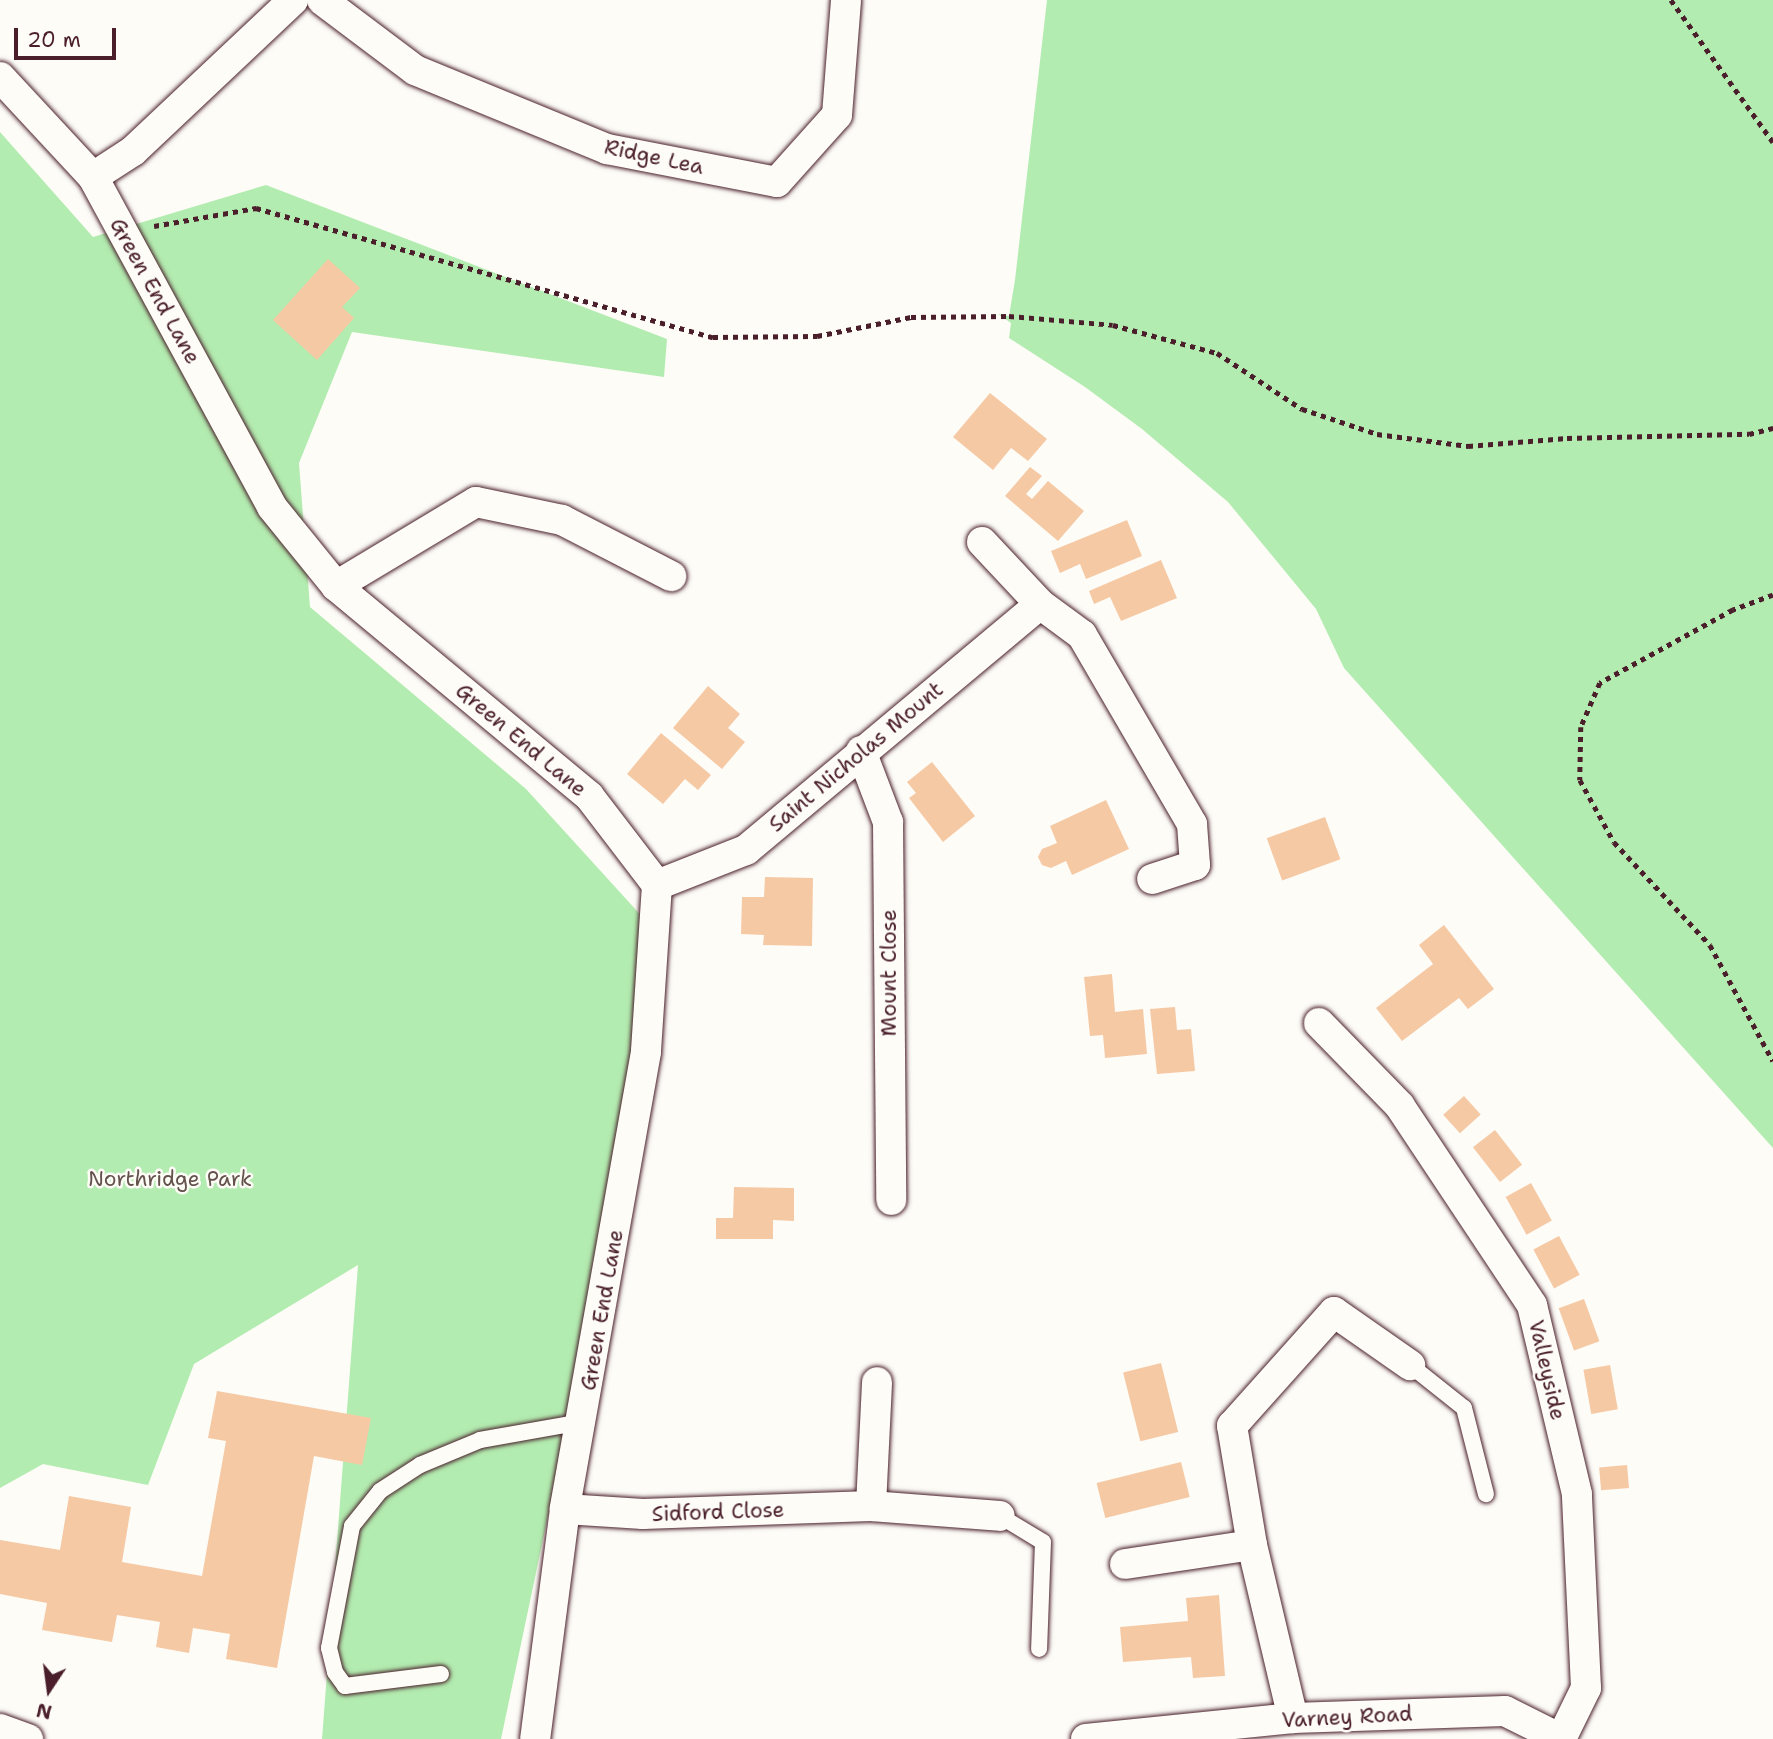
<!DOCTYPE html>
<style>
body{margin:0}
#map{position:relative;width:1773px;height:1739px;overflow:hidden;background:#fdfcf7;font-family:"Shantell Sans",sans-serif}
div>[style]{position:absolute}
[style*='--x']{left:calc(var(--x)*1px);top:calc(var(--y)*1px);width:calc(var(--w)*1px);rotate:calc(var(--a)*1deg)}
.green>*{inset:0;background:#b3ecb0}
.building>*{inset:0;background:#f6c9a5;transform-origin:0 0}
.path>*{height:4.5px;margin-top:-2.25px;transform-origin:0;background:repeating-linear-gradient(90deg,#4a1f2b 0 5px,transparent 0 10px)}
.roads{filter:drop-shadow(0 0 2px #4a1f2b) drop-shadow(0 0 2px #4a1f2b)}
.lane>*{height:16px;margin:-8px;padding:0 8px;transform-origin:8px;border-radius:8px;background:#fdfcf7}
.street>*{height:30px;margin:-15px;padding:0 15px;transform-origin:15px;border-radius:15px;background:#fdfcf7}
span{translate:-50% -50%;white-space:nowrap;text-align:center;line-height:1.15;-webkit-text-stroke:5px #fdfcf7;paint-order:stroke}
.street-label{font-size:21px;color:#4a1f2b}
.park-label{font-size:21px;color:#64524c}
.north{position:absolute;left:14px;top:1655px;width:70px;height:70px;-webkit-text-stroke:5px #fdfcf7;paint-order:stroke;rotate:193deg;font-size:19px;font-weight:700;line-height:28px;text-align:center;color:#4a1f2b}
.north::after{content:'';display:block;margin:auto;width:24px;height:32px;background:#4a1f2b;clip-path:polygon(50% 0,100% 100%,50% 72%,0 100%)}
.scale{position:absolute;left:14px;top:28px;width:102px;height:32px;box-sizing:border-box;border:4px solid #4a1f2b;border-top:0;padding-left:9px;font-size:21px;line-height:24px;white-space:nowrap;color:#4a1f2b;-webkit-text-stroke:5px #fdfcf7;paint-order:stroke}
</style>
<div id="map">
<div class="green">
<i style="clip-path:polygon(1047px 0,1773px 0,1773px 1148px,1344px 668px,1316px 609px,1228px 502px,1142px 429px,1085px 387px,1009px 338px,1011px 323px,998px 314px,1009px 316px,1015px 280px)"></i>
<i style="clip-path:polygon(0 132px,93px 237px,266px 185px,667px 339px,664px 377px,352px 332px,299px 463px,310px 607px,526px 789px,647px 922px,625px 1150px,501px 1739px,322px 1739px,358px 1265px,194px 1364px,148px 1485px,43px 1464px,0 1488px)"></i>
</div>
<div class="building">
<i style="clip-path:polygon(328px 259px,360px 288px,342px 307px,354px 318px,317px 360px,273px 320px)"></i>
<i style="clip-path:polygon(990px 393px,1047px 439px,1028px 461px,1011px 448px,993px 470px,953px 437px)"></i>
<i style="clip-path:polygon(1030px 467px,1042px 476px,1026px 494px,1032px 499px,1048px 481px,1084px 511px,1058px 541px,1005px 496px)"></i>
<i style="clip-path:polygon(1127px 520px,1142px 556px,1086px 579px,1080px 564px,1060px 573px,1051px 551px)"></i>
<i style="clip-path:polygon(1161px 560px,1177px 598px,1121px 621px,1110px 597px,1094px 604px,1089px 591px)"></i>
<i style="clip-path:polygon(708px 686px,740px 714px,728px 728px,745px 742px,722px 769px,673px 728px)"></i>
<i style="clip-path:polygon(661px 733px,711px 775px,698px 790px,685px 779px,663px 804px,627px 774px)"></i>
<i style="clip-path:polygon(932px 762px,975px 816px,943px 842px,909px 798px,916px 793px,907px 782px)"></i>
<i style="clip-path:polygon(1106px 800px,1129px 849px,1072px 875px,1066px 861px,1051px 868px,1042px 865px,1038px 857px,1042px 849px,1057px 843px,1050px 826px)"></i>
<i style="left:1325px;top:817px;width:45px;height:62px;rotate:70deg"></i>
<i style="clip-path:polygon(765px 877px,813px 878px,812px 946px,763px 945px,764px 935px,741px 934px,742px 897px,764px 897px)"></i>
<i style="clip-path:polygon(1444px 925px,1494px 989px,1468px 1009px,1459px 998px,1402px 1041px,1376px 1008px,1433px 964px,1419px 945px)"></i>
<i style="clip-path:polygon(1112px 974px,1115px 1012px,1143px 1009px,1147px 1054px,1105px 1058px,1103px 1035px,1090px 1036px,1084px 977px)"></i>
<i style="clip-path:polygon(1175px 1007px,1177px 1030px,1191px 1029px,1195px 1071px,1157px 1074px,1150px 1009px)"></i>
<i style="left:1464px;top:1096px;width:25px;height:28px;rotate:48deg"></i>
<i style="left:1495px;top:1130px;width:44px;height:28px;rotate:52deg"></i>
<i style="left:1531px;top:1183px;width:43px;height:29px;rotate:61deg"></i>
<i style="clip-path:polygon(734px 1187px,794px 1188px,794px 1221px,773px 1220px,773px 1239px,716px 1239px,716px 1218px,733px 1218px)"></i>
<i style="left:1559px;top:1236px;width:44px;height:29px;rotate:62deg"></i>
<i style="left:1584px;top:1299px;width:45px;height:27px;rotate:70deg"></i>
<i style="left:1161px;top:1363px;width:71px;height:39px;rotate:76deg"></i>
<i style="left:1610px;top:1365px;width:45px;height:27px;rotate:80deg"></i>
<i style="clip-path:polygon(217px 1391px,371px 1418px,362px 1465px,314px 1456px,277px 1668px,226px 1659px,230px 1634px,193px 1628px,189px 1653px,156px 1647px,160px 1622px,117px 1615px,112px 1642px,42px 1630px,47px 1603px,0 1594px,0 1540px,60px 1550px,69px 1496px,131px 1507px,122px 1562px,202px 1576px,226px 1441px,208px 1438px)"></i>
<i style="left:1181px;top:1462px;width:36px;height:87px;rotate:76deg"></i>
<i style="left:1627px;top:1465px;width:23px;height:28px;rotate:85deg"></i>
<i style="clip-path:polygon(1219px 1595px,1225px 1676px,1193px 1678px,1191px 1657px,1123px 1662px,1120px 1627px,1188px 1621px,1186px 1598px)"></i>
</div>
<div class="path">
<i style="--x:1671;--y:0;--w:175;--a:54.3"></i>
<i style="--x:154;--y:226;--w:104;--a:-10"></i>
<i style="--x:256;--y:208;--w:475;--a:15.8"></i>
<i style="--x:713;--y:337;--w:104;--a:-0.6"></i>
<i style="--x:817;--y:336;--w:96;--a:-11.4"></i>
<i style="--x:911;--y:317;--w:98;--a:-0.6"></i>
<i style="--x:1009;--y:316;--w:104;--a:4.9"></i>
<i style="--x:1113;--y:325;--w:108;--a:15.1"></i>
<i style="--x:1217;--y:353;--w:102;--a:33.4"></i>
<i style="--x:1302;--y:409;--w:79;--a:18.4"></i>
<i style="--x:1377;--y:434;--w:92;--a:7.5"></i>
<i style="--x:1468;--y:446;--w:99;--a:-4.6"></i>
<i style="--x:1567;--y:438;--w:182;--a:-1.3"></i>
<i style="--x:1749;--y:434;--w:25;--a:-14"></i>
<i style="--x:1773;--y:595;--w:43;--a:159.4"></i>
<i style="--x:1733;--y:610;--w:152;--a:151.2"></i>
<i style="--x:1600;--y:683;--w:48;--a:113.4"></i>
<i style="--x:1581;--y:727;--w:53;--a:91.1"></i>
<i style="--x:1580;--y:780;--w:71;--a:61.3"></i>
<i style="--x:1614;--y:842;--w:141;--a:47"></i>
<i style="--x:1710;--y:945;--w:132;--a:61.5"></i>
</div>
<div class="roads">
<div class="lane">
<i style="--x:1410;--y:1365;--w:69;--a:38.5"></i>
<i style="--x:1464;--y:1408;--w:89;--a:75.7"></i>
<i style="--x:1000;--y:1516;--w:50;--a:31.2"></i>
<i style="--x:1043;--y:1542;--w:107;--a:92.1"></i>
<i style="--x:441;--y:1674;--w:97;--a:172.9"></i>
<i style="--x:345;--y:1686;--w:17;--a:-126"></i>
<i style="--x:335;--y:1672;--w:25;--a:-104"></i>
<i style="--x:329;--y:1648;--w:124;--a:-79.3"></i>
<i style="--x:352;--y:1526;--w:45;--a:-51.3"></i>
<i style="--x:380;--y:1491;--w:48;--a:-33"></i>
<i style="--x:420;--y:1465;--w:65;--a:-22.6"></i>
<i style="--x:480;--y:1440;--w:104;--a:-10"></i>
</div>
<div class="street">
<i style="--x:322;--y:0;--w:116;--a:37"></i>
<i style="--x:415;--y:70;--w:208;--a:22.4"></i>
<i style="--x:607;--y:149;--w:173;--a:11"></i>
<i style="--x:777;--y:182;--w:90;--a:-48.2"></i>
<i style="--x:837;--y:115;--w:115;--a:-85.5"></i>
<i style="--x:0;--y:77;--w:137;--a:47.1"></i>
<i style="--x:93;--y:177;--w:375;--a:61.5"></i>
<i style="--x:272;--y:507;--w:102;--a:51"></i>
<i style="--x:336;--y:586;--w:329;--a:39.7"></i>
<i style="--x:589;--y:796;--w:112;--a:52.6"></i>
<i style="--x:657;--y:885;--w:167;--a:93.8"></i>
<i style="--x:646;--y:1052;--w:464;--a:100.1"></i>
<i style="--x:565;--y:1509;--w:232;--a:97.4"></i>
<i style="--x:93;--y:177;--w:48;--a:-33"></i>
<i style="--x:133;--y:151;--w:220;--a:-43.3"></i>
<i style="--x:982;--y:542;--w:85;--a:46.9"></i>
<i style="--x:1040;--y:604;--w:52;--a:36.4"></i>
<i style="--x:1082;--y:635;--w:219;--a:59.8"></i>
<i style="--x:1192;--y:824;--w:41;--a:85.8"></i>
<i style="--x:1195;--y:865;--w:45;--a:162"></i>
<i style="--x:336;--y:586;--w:163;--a:-31"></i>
<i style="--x:476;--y:502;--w:88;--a:11.8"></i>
<i style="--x:562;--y:520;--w:123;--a:27.2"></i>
<i style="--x:861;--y:751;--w:76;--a:69.2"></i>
<i style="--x:888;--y:822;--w:378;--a:89.5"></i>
<i style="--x:657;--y:885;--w:96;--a:-21.5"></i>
<i style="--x:746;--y:850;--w:383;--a:-39.9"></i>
<i style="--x:871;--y:1506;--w:124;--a:-87.2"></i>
<i style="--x:565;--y:1509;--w:78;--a:3.7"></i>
<i style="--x:643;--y:1514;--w:228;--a:-2"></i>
<i style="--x:871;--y:1506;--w:129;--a:4.4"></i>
<i style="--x:1252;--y:1545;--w:121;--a:-99.5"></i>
<i style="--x:1232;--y:1426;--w:153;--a:-48.2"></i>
<i style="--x:1334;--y:1312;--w:93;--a:34.9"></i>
<i style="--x:1125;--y:1564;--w:128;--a:-8.5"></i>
<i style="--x:1252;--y:1545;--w:178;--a:76.7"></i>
<i style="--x:0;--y:1729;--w:30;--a:20"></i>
<i style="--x:1086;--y:1739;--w:208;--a:-5.8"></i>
<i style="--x:1293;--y:1718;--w:212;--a:-1.9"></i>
<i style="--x:1505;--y:1711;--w:63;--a:26.6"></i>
<i style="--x:1561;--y:1739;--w:57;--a:-63.9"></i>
<i style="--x:1586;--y:1688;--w:194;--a:-92.7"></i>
<i style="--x:1577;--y:1494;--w:194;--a:-103.4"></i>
<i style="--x:1532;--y:1305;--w:239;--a:-123.6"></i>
<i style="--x:1400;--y:1106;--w:116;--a:-134.3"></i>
</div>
</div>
<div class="street-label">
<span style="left:654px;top:157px;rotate:12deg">Ridge Lea</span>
<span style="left:155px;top:291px;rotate:61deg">Green End Lane</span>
<span style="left:521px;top:740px;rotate:40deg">Green End Lane</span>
<span style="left:856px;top:757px;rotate:-40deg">Saint Nicholas Mount</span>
<span style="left:889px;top:973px;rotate:-90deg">Mount Close</span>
<span style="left:602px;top:1310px;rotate:-80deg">Green End Lane</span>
<span style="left:1547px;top:1370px;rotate:77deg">Valleyside</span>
<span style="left:718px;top:1512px;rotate:-2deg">Sidford Close</span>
<span style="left:1347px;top:1717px;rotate:-3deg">Varney Road</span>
</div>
<div class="park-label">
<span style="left:170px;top:1179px">Northridge Park</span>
</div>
<div class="north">N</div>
<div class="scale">20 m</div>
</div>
